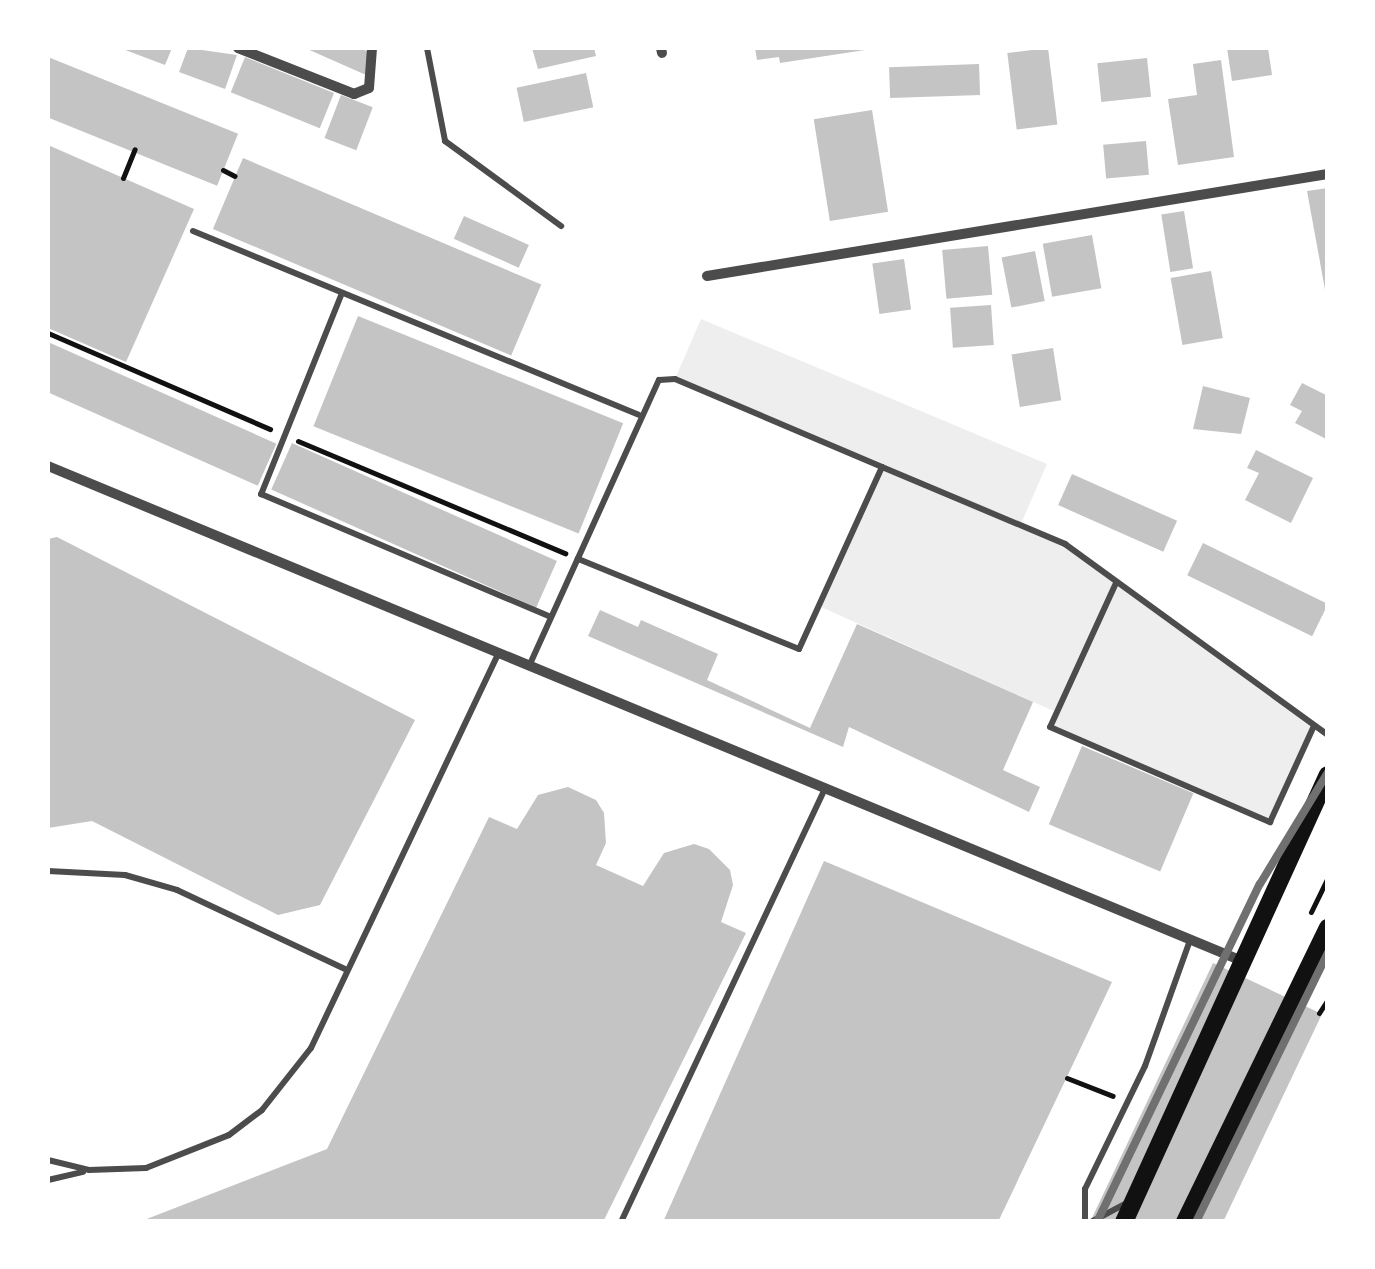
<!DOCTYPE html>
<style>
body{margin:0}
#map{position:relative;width:1375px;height:1269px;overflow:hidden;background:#fff;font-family:"PT Sans",sans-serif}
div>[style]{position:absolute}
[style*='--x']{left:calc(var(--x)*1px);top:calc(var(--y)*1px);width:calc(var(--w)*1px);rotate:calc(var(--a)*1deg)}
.green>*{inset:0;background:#eee}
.building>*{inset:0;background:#c4c4c4;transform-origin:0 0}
.path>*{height:5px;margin:-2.5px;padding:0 2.5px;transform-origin:2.5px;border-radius:2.5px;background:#111}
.service>*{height:6px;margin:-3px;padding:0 3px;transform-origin:3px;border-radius:3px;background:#4c4c4c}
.minor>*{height:10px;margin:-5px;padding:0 5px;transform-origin:5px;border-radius:5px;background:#4c4c4c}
.primary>*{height:18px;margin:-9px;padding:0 9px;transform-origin:9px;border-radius:9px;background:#111}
.rail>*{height:8px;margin:-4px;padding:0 4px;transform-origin:4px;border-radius:4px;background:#707070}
span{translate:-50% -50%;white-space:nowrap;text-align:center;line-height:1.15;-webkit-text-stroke:8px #fff;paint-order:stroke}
.frame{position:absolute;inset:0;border:50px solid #fff;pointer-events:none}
</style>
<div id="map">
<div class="green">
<i style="clip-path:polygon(701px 319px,1047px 464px,1020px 526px,1065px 545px,1314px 726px,1270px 822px,1050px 727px,1056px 712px,821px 607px,883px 467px,675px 379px)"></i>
</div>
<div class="building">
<i style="clip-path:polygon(120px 48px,172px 48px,165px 65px)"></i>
<i style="clip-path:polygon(188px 48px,237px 55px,225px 89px,179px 72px)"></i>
<i style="clip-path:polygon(305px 48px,361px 48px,370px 53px,366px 75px)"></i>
<i style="clip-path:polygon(532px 48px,594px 48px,596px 56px,538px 69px)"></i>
<i style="clip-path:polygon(755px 48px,865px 48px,865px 50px,780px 63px,779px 57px,757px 60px)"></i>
<i style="left:1048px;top:48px;width:77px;height:41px;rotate:83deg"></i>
<i style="clip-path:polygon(1227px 48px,1268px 48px,1272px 75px,1232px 81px)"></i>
<i style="left:48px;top:57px;width:205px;height:56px;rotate:22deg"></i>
<i style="left:245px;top:57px;width:96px;height:38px;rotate:22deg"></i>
<i style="left:1147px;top:58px;width:39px;height:50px;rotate:84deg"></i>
<i style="clip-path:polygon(1221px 60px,1234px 157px,1178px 165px,1168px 99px,1197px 95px,1193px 64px)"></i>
<i style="left:979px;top:64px;width:31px;height:90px;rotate:88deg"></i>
<i style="left:586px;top:73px;width:35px;height:71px;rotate:78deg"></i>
<i style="left:341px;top:95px;width:34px;height:46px;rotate:21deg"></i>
<i style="left:872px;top:110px;width:103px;height:59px;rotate:81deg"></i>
<i style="left:1146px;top:141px;width:34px;height:43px;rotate:85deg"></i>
<i style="clip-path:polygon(48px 145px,194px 209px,126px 362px,48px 328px)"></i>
<i style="left:243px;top:158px;width:324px;height:77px;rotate:23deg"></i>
<i style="clip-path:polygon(1328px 188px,1328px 295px,1326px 295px,1307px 191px)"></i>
<i style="left:1184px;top:211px;width:58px;height:23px;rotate:81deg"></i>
<i style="left:464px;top:216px;width:71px;height:25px;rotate:24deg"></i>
<i style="left:1092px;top:235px;width:54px;height:50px;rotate:80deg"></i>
<i style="left:988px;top:246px;width:49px;height:46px;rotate:85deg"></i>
<i style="left:1035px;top:251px;width:51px;height:34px;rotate:79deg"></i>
<i style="left:904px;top:259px;width:51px;height:32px;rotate:82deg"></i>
<i style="left:1211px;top:271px;width:68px;height:41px;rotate:80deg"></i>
<i style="left:991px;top:305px;width:40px;height:41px;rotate:86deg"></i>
<i style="left:358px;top:316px;width:286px;height:119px;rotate:22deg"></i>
<i style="left:48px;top:342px;width:250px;height:46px;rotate:24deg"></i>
<i style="left:1053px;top:348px;width:53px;height:42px;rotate:81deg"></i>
<i style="clip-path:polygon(1302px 383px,1328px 396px,1328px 440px,1295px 423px,1302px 411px,1290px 405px)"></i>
<i style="clip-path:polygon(1203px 386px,1250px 398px,1241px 434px,1193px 429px)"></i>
<i style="left:292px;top:443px;width:290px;height:51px;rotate:24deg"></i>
<i style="clip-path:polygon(1256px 450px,1313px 478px,1291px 523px,1245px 500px,1259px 473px,1247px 468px)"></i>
<i style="left:1072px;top:474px;width:115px;height:34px;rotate:24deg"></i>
<i style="clip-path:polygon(57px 537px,415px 720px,320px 905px,278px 915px,92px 821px,48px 828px,48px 539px)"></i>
<i style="left:1203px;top:543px;width:139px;height:36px;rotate:26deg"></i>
<i style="clip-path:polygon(600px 610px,638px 627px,641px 620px,718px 654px,707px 680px,810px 728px,857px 624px,1033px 702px,1003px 770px,1040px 787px,1029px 812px,849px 727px,843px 747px,588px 636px)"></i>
<i style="left:1082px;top:746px;width:121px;height:85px;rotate:23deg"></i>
<i style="clip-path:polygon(568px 787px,596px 800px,604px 813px,606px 843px,596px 865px,643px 886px,664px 853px,694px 844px,709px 849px,730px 870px,733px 885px,721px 922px,746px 933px,603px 1222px,139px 1222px,327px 1149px,489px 817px,517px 829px,538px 795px)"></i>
<i style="clip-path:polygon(824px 861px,1112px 982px,998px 1222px,663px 1222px)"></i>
<i style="clip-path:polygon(1213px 963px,1322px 1014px,1223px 1222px,1090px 1222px)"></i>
</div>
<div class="path">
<i style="--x:223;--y:170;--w:13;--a:27"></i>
<i style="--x:123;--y:178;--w:31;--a:-68"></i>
<i style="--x:48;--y:333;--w:242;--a:23.4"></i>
<i style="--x:298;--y:441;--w:290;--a:22.8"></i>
<i style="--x:1311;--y:912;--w:39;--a:-64"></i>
<i style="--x:1319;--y:1013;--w:17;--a:-57"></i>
<i style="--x:1067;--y:1078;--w:49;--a:21.4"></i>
</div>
<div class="service">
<i style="--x:427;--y:48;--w:95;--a:79"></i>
<i style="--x:445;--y:141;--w:144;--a:36.2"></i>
<i style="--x:193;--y:231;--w:482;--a:22.4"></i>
<i style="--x:342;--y:293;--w:217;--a:111.9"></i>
<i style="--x:261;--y:494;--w:315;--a:23"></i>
<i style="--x:882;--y:467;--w:199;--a:22.8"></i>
<i style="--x:1065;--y:544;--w:325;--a:36"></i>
<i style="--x:1116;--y:583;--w:158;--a:114.6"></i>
<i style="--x:1050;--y:727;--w:240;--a:23.4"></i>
<i style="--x:1270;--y:822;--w:106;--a:-65.4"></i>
<i style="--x:530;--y:664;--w:312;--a:-65.6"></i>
<i style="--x:659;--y:380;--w:16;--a:-4"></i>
<i style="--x:675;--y:379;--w:225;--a:23"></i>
<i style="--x:882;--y:467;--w:200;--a:114.5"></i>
<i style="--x:799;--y:649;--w:239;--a:-157.8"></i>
<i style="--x:48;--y:871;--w:77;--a:3"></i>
<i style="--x:125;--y:875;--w:54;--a:16.1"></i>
<i style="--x:177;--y:890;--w:188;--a:25.2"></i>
<i style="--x:48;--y:1160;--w:42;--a:13.7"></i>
<i style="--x:89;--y:1170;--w:57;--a:-2"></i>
<i style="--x:146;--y:1168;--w:89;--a:-21.7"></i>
<i style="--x:229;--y:1135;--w:41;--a:-37.1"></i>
<i style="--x:262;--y:1110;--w:79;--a:-51.7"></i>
<i style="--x:311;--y:1048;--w:438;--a:-64.6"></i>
<i style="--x:48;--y:1180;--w:36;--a:-13"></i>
<i style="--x:621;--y:1222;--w:480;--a:-64.8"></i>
<i style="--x:1085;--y:1222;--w:33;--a:-90"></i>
<i style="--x:1085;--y:1189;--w:137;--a:-64"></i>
<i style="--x:1145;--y:1066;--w:134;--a:-70.3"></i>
<i style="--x:1091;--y:1222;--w:38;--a:-28"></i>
</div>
<div class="minor">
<i style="--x:238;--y:48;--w:125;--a:21.6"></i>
<i style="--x:354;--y:94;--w:16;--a:-22"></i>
<i style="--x:369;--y:88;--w:40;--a:-85.7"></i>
<i style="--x:661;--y:48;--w:5;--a:79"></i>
<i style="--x:707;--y:276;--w:629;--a:-9.33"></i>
<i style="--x:48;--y:466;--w:1293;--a:22.52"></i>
</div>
<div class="primary">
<i style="--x:1124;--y:1222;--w:491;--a:-65.5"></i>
<i style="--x:1185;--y:1222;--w:327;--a:-64.1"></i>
</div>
<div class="rail">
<i style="--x:1097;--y:1222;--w:375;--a:-64.3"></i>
<i style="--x:1260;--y:884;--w:131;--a:-58.7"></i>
<i style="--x:1196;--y:1222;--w:300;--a:-63.9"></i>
</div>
<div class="frame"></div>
</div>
